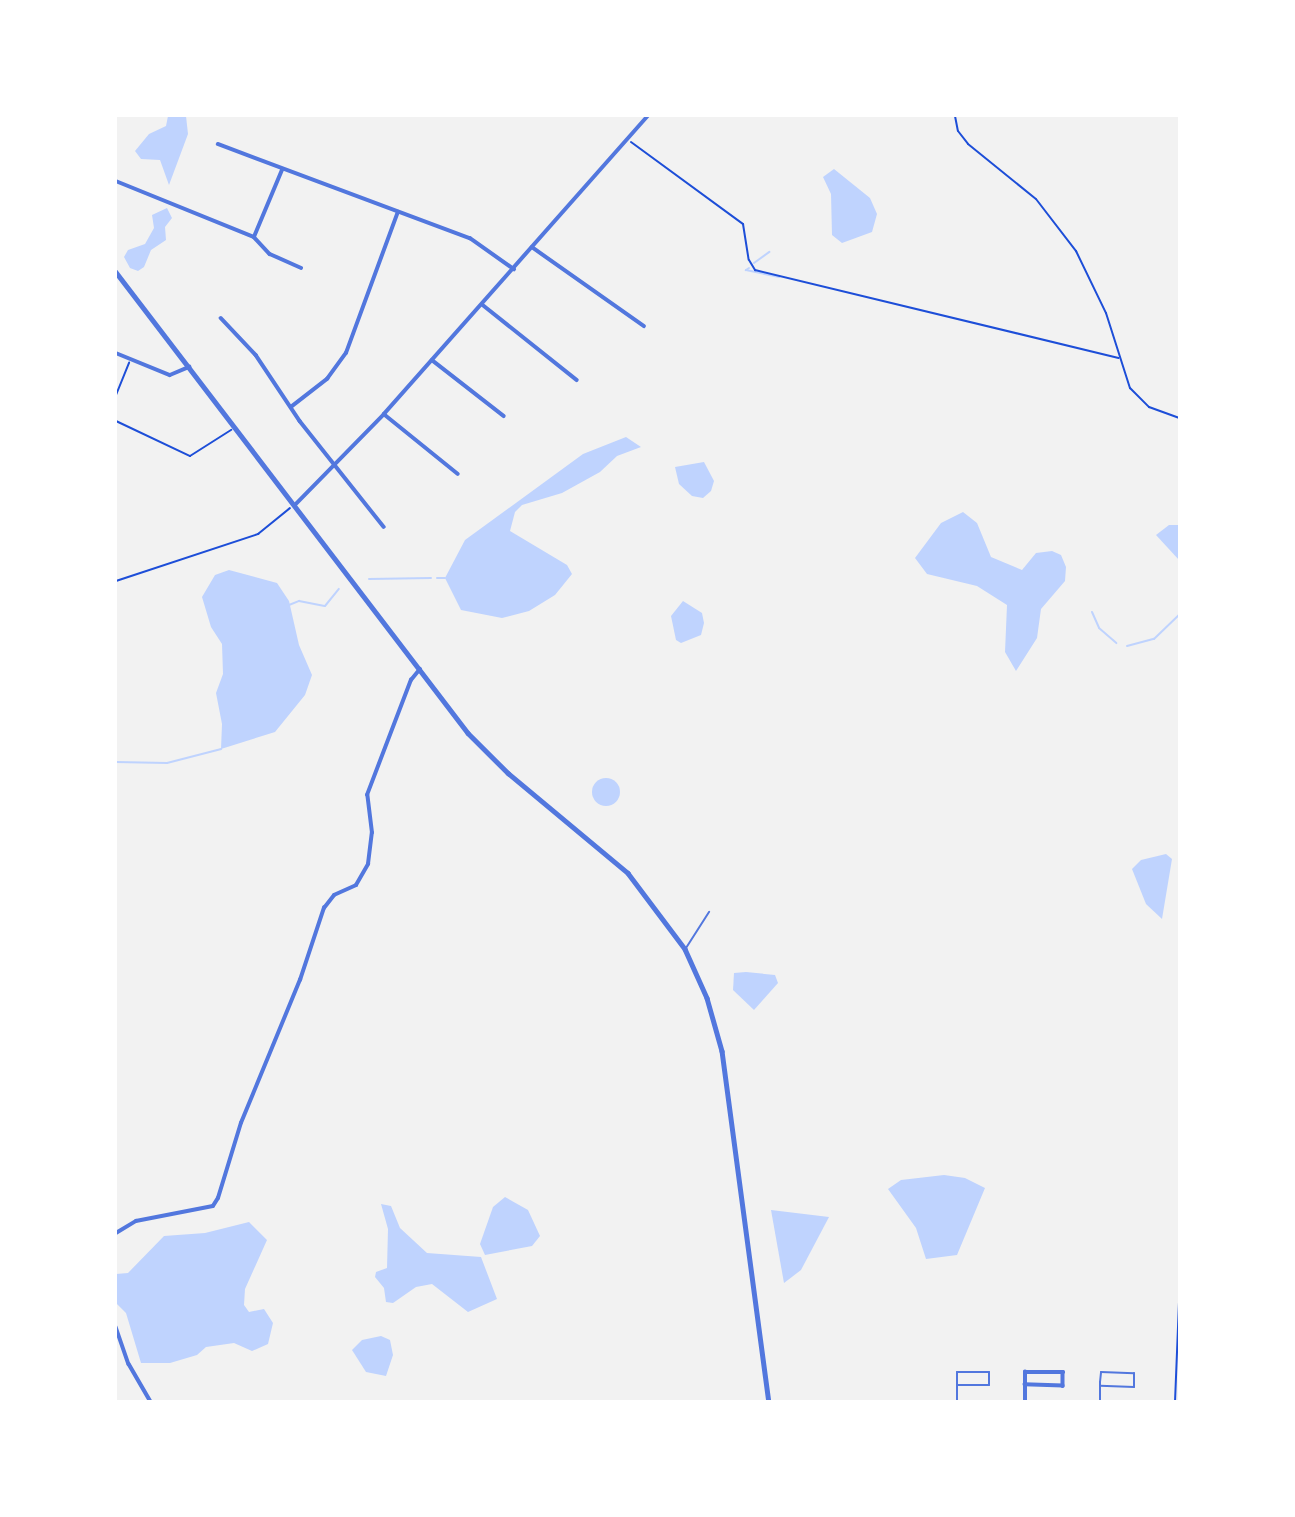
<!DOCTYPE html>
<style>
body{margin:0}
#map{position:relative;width:1295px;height:1517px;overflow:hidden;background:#f2f2f2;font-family:"Playfair Display",serif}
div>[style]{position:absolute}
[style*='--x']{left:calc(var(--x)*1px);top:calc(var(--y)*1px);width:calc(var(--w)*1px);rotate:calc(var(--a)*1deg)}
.water>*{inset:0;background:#bfd3fe}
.round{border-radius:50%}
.stream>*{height:2px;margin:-1px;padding:0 1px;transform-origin:1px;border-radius:1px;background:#bfd3fe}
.path>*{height:2px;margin:-1px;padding:0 1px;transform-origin:1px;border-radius:1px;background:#1d4ed8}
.service>*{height:2px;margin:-1px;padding:0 1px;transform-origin:1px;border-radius:1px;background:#5277de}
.minor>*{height:3.5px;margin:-1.75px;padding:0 1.75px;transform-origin:1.75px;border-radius:1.75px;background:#5277de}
.tertiary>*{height:4.5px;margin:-2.25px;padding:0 2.25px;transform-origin:2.25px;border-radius:2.25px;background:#5277de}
span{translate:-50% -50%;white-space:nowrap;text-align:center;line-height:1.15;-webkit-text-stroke:7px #fff;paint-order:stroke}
.frame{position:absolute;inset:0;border:117px solid #fff;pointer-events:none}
</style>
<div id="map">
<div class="water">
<i style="clip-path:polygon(168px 116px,186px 116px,188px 134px,169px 185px,160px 160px,141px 159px,135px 151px,149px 134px,166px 126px)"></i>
<i style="clip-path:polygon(834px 169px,870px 198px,877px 214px,872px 232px,842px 243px,832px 235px,831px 194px,823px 177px)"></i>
<i style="clip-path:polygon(167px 208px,172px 218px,165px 227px,166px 240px,151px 250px,144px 267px,138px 271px,130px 268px,124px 257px,128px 250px,145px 244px,154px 228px,152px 215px)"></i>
<i style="clip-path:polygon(626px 437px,641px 447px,617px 456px,600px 472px,562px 493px,522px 505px,515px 512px,510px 531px,567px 565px,572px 574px,555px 595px,529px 611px,502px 618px,461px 610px,445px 578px,465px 540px,583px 454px)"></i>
<i style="clip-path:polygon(704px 462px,714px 481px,711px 491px,703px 498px,692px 496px,679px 484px,675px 467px)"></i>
<i style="clip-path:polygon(963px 512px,977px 523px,991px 557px,1022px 570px,1036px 553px,1052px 551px,1061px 555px,1066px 567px,1065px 581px,1041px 609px,1037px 638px,1016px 671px,1005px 652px,1007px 605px,977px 586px,927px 574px,915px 558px,941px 523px)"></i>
<i style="clip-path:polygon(1169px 525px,1179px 525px,1179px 560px,1156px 535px)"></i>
<i style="clip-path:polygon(229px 570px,277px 583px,289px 601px,299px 645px,312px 675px,305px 695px,275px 732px,221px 749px,222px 724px,216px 693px,223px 674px,222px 644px,211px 627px,202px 597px,215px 575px)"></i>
<i style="clip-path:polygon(683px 601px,702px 613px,704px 623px,701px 635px,681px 643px,676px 640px,671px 616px)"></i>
<i class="round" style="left:592px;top:778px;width:28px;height:28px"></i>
<i style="clip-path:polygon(1166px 854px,1172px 859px,1162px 919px,1146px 904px,1132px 869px,1141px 860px)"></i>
<i style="clip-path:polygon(746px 972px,775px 975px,778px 983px,754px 1010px,733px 990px,734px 973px)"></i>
<i style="clip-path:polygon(944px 1175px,965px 1178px,985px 1188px,957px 1255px,926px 1259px,916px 1228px,888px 1189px,901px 1180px)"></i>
<i style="clip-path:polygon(505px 1197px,528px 1210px,540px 1236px,532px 1246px,485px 1255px,480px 1244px,493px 1207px)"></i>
<i style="clip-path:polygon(381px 1204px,391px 1206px,400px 1228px,427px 1253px,481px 1257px,497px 1299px,468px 1312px,432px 1284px,416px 1287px,393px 1303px,386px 1302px,384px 1288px,375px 1277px,376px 1272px,387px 1268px,388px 1229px)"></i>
<i style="clip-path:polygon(771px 1210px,829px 1217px,801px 1270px,784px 1283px)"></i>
<i style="clip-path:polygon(249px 1222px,267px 1240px,245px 1289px,244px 1305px,249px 1312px,264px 1309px,273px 1323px,268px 1344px,252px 1351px,234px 1343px,206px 1347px,197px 1355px,170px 1363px,141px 1363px,126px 1313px,116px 1303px,116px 1274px,128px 1273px,164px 1236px,205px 1233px)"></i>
<i style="clip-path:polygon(381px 1336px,390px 1340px,393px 1355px,386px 1376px,366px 1372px,352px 1350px,362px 1340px)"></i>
</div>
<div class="stream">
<i style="--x:754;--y:263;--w:19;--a:-36"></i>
<i style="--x:749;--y:268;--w:4;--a:146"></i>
<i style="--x:746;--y:270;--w:34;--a:12"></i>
<i style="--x:437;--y:578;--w:8;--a:0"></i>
<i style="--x:369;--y:579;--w:62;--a:-0.9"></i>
<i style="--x:289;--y:605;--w:11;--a:-22"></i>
<i style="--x:299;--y:601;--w:26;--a:11"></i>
<i style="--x:325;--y:606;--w:22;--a:-51"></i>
<i style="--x:1092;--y:612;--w:17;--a:66"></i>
<i style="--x:1099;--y:628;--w:23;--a:41"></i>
<i style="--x:1127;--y:646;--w:28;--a:-15"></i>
<i style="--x:1154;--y:639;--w:36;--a:-44"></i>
<i style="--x:116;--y:762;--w:51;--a:1.1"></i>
<i style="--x:167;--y:763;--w:56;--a:-14.5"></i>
</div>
<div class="path">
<i style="--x:955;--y:116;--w:15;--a:79"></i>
<i style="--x:958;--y:131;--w:16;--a:52"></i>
<i style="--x:968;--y:144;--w:87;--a:39"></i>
<i style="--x:1036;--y:199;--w:66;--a:52.4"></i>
<i style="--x:1076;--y:251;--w:69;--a:64.2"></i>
<i style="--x:1106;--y:313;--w:79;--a:72.3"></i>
<i style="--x:1130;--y:388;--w:27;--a:45"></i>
<i style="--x:1149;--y:407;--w:33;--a:20"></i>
<i style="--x:631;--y:142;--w:139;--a:36.2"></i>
<i style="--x:743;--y:224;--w:36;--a:81"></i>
<i style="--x:749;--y:260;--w:12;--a:59"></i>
<i style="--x:755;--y:270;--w:374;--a:13.6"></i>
<i style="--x:116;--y:395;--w:35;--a:-68"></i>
<i style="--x:116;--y:421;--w:82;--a:25.3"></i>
<i style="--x:190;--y:456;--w:49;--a:-32.4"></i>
<i style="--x:116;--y:581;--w:150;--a:-18.3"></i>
<i style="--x:258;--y:534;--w:41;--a:-39.1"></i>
<i style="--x:1175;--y:1402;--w:126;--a:-87.7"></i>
</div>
<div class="service">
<i style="--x:686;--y:948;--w:43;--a:-57.4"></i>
<i style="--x:957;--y:1402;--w:30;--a:-90"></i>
<i style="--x:957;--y:1372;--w:32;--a:0"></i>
<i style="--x:989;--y:1372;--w:13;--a:90"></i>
<i style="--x:989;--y:1385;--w:32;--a:180"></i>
<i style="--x:1100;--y:1402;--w:20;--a:-90"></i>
<i style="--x:1100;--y:1382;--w:10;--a:-84"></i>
<i style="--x:1101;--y:1372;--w:33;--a:2"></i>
<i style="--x:1134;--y:1373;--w:14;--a:90"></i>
<i style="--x:1134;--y:1387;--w:34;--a:-178"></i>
</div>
<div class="minor">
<i style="--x:218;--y:144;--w:269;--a:20.5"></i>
<i style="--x:470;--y:238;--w:54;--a:35.2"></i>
<i style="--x:116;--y:181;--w:149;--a:22.1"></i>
<i style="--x:254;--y:237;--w:73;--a:-67.3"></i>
<i style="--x:254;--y:237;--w:23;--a:47"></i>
<i style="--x:270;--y:254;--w:34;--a:24"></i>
<i style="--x:532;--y:247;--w:137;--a:35.2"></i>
<i style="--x:483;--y:305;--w:120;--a:38.6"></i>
<i style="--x:221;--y:318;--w:51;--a:46.6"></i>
<i style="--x:256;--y:355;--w:79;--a:56.3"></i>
<i style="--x:300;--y:421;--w:135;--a:51.6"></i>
<i style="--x:116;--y:353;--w:58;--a:22.2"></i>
<i style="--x:170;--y:375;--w:21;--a:-23"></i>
<i style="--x:432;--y:360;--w:91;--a:37.9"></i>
<i style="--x:291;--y:407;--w:46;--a:-37.9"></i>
<i style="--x:327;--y:379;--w:32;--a:-54"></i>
<i style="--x:346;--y:353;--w:150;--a:-69.8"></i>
<i style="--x:384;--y:414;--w:95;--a:39"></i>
<i style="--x:296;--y:504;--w:126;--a:-45.6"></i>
<i style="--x:384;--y:414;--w:398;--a:-48.5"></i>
<i style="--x:116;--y:1233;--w:23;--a:-31"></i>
<i style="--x:136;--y:1221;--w:78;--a:-11"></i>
<i style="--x:213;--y:1206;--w:9;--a:-58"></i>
<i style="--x:218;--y:1198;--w:78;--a:-73"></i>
<i style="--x:241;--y:1123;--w:155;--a:-67.6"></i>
<i style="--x:300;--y:980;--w:76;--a:-71.6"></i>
<i style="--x:324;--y:908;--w:16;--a:-52"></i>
<i style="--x:334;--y:895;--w:24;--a:-24"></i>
<i style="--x:356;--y:885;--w:24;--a:-60"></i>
<i style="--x:368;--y:864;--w:31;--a:-83"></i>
<i style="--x:372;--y:833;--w:38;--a:-97"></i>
<i style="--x:367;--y:795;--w:123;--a:-69.1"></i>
<i style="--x:411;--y:680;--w:14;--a:-51"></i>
<i style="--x:116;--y:1327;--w:39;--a:71"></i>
<i style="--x:129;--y:1364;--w:44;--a:59.9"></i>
<i style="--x:1025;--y:1402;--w:30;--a:-90"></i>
<i style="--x:1025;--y:1372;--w:38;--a:0"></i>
<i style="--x:1063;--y:1372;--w:14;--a:90"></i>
<i style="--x:1063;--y:1386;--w:38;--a:-178"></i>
</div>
<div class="tertiary">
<i style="--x:116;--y:272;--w:580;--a:52.64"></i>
<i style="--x:468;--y:733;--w:57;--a:45"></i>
<i style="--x:508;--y:773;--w:156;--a:39.8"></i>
<i style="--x:628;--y:873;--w:95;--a:53.1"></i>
<i style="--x:685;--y:949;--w:54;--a:65.8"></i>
<i style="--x:707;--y:998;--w:55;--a:74.2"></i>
<i style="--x:722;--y:1051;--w:354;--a:82.4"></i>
</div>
<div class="frame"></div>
</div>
